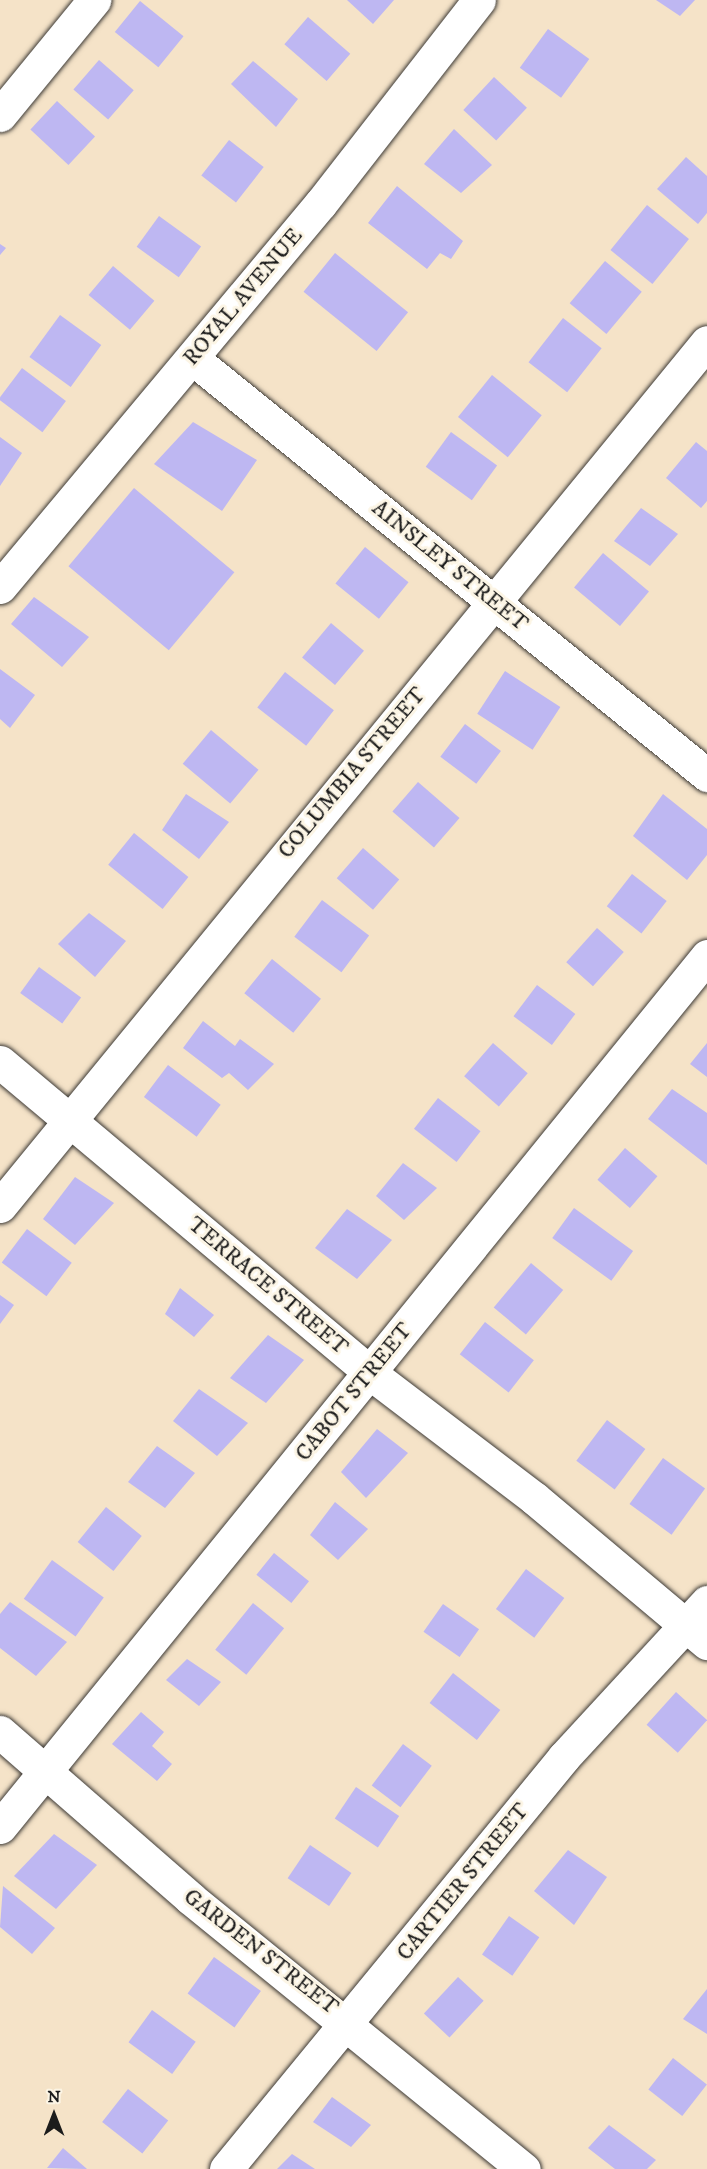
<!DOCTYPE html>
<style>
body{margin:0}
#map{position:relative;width:707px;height:2169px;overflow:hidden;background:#f5e3c8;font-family:"IM FELL DW Pica",serif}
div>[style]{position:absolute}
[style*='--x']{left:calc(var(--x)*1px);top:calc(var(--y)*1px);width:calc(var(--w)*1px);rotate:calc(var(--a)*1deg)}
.building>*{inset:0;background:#beb7f2;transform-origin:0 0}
.roads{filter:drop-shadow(0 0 2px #3d3a36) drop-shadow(0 0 2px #3d3a36)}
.street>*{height:33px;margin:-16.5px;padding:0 16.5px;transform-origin:16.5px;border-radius:16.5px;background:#fff}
.secondary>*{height:33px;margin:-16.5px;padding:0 16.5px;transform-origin:16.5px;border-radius:16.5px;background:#fff}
span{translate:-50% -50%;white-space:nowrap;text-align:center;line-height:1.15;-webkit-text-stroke:6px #fcf5e5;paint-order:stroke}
.street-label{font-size:22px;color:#1c1c1c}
.north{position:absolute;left:24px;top:2085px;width:60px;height:60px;-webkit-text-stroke:4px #fcf5e5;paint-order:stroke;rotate:0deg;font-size:16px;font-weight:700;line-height:24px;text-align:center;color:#1c1c1c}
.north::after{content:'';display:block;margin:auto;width:21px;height:27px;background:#1c1c1c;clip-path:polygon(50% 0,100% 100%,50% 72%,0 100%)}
</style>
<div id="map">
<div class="building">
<i style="clip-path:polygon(347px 0,394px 0,373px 24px)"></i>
<i style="clip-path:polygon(656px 0,695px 0,680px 16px)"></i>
<i style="left:140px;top:1px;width:56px;height:40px;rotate:39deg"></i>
<i style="left:308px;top:17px;width:56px;height:36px;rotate:41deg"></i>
<i style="left:548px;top:29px;width:51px;height:48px;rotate:36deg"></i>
<i style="left:99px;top:60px;width:46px;height:39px;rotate:41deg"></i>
<i style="clip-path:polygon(253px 61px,298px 99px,276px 127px,231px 84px)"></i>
<i style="left:494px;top:77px;width:45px;height:45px;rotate:43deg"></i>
<i style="left:57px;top:101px;width:52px;height:39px;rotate:43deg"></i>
<i style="clip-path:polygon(454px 129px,492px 165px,461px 193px,424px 164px)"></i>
<i style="left:229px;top:140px;width:44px;height:45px;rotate:38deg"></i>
<i style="clip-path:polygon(686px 157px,707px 176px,707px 213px,698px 224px,657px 189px)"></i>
<i style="clip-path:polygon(397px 186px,463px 241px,451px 259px,440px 253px,427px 269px,368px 223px)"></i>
<i style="left:647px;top:205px;width:54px;height:58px;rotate:39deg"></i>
<i style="left:159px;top:216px;width:52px;height:38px;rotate:36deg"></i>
<i style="clip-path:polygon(0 244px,6px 248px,0 255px)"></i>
<i style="left:335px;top:253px;width:94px;height:50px;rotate:39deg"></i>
<i style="left:605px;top:261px;width:48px;height:55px;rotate:40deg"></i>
<i style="left:113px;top:266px;width:54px;height:38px;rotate:40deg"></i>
<i style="left:60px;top:315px;width:51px;height:52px;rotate:36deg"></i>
<i style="left:563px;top:318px;width:49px;height:56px;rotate:38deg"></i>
<i style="left:22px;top:368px;width:55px;height:39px;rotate:37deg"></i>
<i style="left:492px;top:375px;width:64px;height:54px;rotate:39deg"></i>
<i style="clip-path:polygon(193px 422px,257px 460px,222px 511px,154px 464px)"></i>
<i style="left:451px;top:432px;width:57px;height:43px;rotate:36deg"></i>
<i style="clip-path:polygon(0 437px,22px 453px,0 486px)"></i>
<i style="clip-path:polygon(696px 442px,707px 451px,707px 501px,701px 508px,666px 478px)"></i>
<i style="left:134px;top:488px;width:131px;height:102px;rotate:40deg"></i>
<i style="clip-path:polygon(641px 508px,678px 534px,650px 566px,614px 541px)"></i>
<i style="left:365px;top:547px;width:56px;height:47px;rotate:39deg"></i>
<i style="left:603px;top:553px;width:60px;height:45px;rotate:40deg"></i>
<i style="clip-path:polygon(34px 597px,89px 637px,62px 667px,11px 624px)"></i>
<i style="left:331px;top:623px;width:43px;height:45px;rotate:40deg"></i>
<i style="clip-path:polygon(0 669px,35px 695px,10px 728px,0 719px)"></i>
<i style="left:505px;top:671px;width:66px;height:51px;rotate:33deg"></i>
<i style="left:285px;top:672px;width:62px;height:45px;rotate:38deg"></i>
<i style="left:465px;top:724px;width:45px;height:41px;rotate:37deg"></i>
<i style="left:211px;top:730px;width:62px;height:44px;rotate:40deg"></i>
<i style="left:418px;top:782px;width:55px;height:39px;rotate:41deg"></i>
<i style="clip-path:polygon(186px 794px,229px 822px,199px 859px,162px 830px)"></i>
<i style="clip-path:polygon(663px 794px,707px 829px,707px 855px,687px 880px,633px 836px)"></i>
<i style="left:134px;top:833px;width:70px;height:41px;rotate:39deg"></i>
<i style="left:363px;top:848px;width:48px;height:40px;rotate:41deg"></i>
<i style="left:632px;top:874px;width:44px;height:41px;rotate:38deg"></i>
<i style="left:322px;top:900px;width:59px;height:46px;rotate:37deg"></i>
<i style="clip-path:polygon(89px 913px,126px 941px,95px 977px,58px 944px)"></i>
<i style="left:597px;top:928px;width:36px;height:46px;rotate:42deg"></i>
<i style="left:272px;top:959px;width:63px;height:44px;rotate:39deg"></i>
<i style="left:39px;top:967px;width:52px;height:32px;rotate:36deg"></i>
<i style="left:537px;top:985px;width:48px;height:39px;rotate:37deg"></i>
<i style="clip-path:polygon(203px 1021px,235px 1046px,240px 1039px,274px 1064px,248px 1090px,229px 1073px,222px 1078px,183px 1048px)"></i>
<i style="left:493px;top:1043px;width:46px;height:44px;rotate:41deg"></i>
<i style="clip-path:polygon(707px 1043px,707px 1077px,690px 1064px)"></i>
<i style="left:168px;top:1065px;width:66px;height:40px;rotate:37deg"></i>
<i style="clip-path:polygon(672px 1089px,707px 1113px,707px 1165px,648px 1119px)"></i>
<i style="left:438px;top:1098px;width:54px;height:39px;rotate:38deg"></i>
<i style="left:625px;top:1148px;width:43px;height:42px;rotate:41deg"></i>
<i style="clip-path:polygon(403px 1163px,437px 1188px,404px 1220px,376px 1196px)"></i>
<i style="clip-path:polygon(75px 1177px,114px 1203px,75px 1245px,43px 1219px)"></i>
<i style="left:574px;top:1208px;width:73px;height:37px;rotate:36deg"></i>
<i style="clip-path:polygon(347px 1209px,392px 1240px,357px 1279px,315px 1248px)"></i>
<i style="left:27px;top:1229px;width:56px;height:42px;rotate:37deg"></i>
<i style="left:531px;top:1263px;width:42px;height:58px;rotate:40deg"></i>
<i style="clip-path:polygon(180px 1288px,214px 1315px,194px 1337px,165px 1314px)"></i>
<i style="clip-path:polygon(0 1295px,14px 1305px,0 1324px)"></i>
<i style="left:485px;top:1322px;width:62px;height:41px;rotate:38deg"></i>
<i style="clip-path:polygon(268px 1335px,304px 1360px,266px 1403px,230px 1378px)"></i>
<i style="clip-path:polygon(199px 1389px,248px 1423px,217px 1456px,173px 1421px)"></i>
<i style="left:607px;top:1420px;width:48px;height:51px;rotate:37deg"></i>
<i style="clip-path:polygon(377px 1429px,408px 1453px,366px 1498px,341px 1472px)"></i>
<i style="clip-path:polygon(157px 1446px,195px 1473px,165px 1508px,128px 1482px)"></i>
<i style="left:663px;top:1458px;width:52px;height:57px;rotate:36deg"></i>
<i style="clip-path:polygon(335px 1502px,368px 1529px,338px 1560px,310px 1535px)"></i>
<i style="left:106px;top:1507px;width:46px;height:45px;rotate:39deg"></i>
<i style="left:274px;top:1553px;width:45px;height:28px;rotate:39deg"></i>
<i style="left:52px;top:1560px;width:64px;height:48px;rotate:36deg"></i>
<i style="left:526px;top:1569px;width:48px;height:50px;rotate:37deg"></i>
<i style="clip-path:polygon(10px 1602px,67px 1642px,36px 1676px,0 1648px,0 1614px)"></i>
<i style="left:253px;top:1603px;width:40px;height:60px;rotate:39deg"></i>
<i style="left:443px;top:1604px;width:44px;height:34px;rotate:35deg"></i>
<i style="clip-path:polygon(187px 1659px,221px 1682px,199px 1706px,166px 1680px)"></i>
<i style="left:453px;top:1673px;width:60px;height:38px;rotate:38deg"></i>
<i style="left:676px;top:1692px;width:42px;height:44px;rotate:42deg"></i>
<i style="clip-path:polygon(141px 1712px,164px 1732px,152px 1746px,172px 1764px,157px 1781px,112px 1744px)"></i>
<i style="left:403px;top:1744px;width:36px;height:52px;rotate:37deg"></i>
<i style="left:356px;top:1787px;width:52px;height:38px;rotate:34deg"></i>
<i style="clip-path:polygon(54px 1834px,97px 1865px,56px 1909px,14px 1876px)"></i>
<i style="left:310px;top:1845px;width:50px;height:40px;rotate:34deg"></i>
<i style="clip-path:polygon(568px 1850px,607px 1877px,574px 1925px,534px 1891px)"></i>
<i style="clip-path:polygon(3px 1886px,55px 1928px,32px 1954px,0 1927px)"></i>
<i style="left:509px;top:1916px;width:37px;height:47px;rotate:35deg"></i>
<i style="left:214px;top:1957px;width:58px;height:45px;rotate:36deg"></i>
<i style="left:458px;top:1977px;width:35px;height:50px;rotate:43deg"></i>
<i style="clip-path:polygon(707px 1989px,707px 2034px,683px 2019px)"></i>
<i style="left:152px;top:2010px;width:54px;height:40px;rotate:36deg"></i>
<i style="left:673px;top:2058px;width:43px;height:40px;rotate:38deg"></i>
<i style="left:128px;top:2089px;width:51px;height:42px;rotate:38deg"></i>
<i style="clip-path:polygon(332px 2097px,371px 2125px,351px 2147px,313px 2122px)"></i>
<i style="clip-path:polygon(609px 2125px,656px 2160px,647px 2169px,615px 2169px,588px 2148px)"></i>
<i style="clip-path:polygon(63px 2148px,87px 2169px,47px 2168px)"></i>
<i style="clip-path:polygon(292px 2154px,315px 2169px,277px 2169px)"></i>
</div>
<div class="roads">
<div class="street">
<i style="--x:0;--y:115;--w:149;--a:-50.7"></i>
<i style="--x:192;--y:358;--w:663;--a:39"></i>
<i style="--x:0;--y:587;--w:500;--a:-50.11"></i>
<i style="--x:321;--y:203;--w:257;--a:-52.1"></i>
<i style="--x:0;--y:1206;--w:1116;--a:-50.71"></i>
<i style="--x:0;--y:1732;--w:252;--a:41.1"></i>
<i style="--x:190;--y:1898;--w:430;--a:39.1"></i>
<i style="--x:226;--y:2169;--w:533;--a:-50.63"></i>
<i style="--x:564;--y:1757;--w:211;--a:-47.3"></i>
</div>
<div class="secondary">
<i style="--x:0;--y:1062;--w:483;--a:40"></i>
<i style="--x:370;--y:1373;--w:206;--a:37.3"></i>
<i style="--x:534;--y:1498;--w:226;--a:40"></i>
<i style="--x:0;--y:1827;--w:1122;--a:-50.93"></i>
</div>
</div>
<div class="street-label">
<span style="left:243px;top:297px;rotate:-50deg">ROYAL AVENUE</span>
<span style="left:450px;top:566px;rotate:39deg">AINSLEY STREET</span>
<span style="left:352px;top:773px;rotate:-50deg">COLUMBIA STREET</span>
<span style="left:268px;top:1286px;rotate:40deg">TERRACE STREET</span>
<span style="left:354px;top:1392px;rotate:-51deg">CABOT STREET</span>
<span style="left:463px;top:1882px;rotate:-51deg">CARTIER STREET</span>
<span style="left:261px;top:1952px;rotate:38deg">GARDEN STREET</span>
</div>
<div class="north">N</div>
</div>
